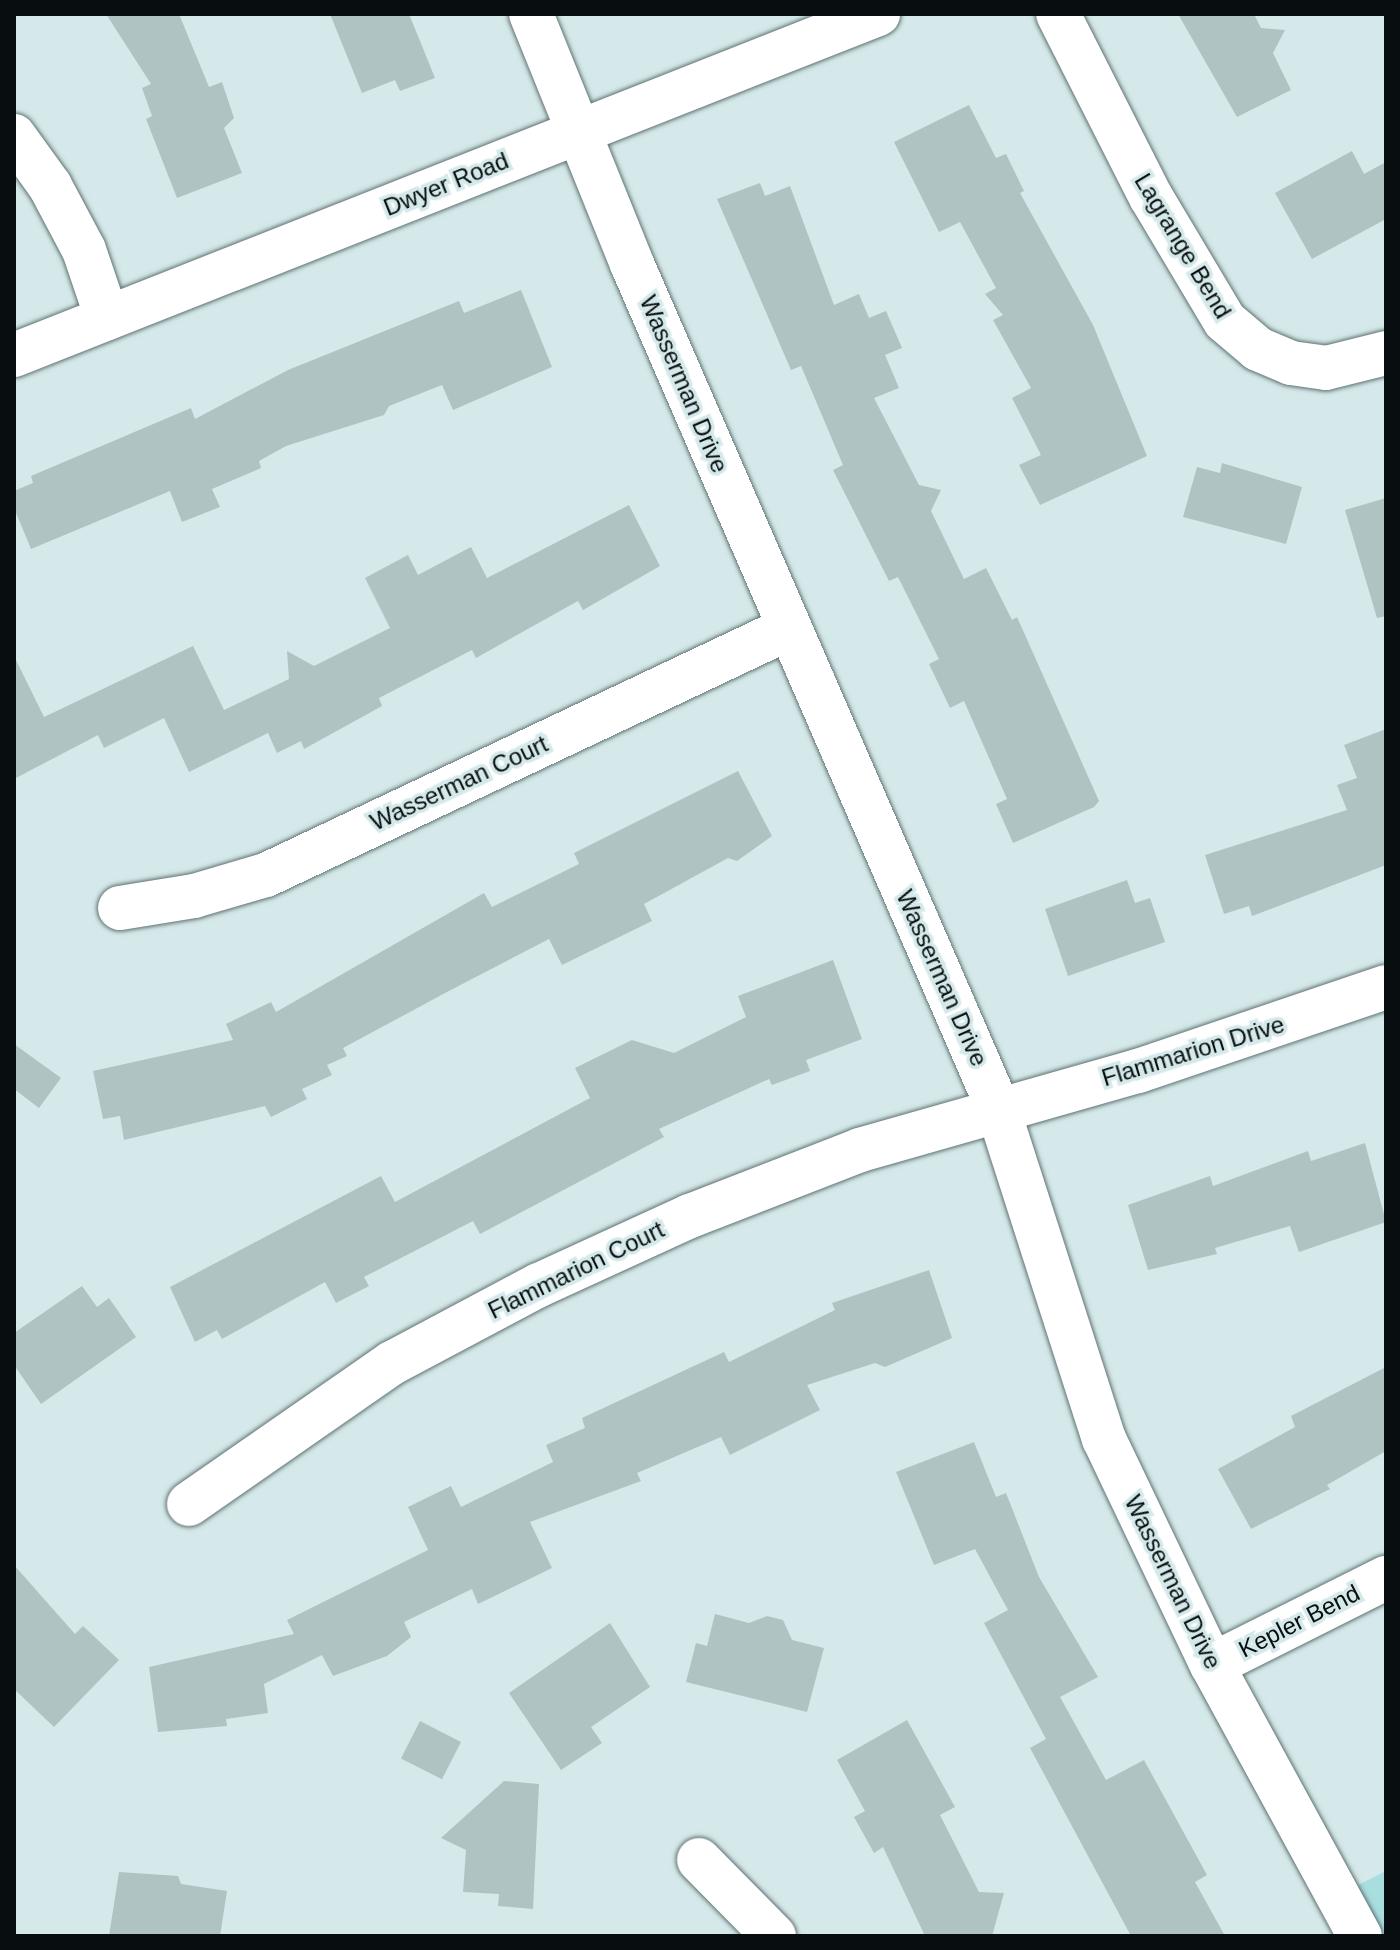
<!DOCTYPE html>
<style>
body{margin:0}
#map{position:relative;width:1400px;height:1950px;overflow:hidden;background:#d5e9ea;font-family:Arial,sans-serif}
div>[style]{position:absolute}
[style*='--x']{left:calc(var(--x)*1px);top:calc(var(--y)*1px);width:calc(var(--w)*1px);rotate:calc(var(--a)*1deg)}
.green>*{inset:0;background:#a9dedf}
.building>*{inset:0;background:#afc3c3;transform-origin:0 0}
.roads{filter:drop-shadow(0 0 2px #607272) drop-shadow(0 0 2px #607272)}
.minor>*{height:44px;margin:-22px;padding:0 22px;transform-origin:22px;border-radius:22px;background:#fff}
span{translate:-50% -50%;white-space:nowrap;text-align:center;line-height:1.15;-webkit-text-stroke:7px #d5e9ea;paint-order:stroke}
.street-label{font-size:24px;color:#080e0f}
.frame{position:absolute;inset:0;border:16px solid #080e0f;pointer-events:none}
</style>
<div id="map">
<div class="green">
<i style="clip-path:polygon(1386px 1871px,1386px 1936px,1380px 1936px,1352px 1888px)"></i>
</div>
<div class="building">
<i style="clip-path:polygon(106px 14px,179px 14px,209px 87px,222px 82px,234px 118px,224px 128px,242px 173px,177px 198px,146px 119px,152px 116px,142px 88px,151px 84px)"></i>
<i style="clip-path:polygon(330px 14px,409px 14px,435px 78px,400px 91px,395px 80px,362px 93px)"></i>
<i style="clip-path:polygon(1178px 14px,1254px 14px,1261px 28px,1285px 30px,1273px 53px,1291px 90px,1237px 117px)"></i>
<i style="clip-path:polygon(969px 105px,996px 158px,1006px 154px,1024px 191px,1020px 193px,1093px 325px,1147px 456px,1040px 505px,1019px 465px,1041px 455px,1012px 398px,1031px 388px,993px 320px,1003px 315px,985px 294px,996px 288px,960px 222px,939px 232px,894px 142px)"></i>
<i style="clip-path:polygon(1352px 151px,1364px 174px,1386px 162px,1386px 219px,1312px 259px,1275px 193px)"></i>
<i style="clip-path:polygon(760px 183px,765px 196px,790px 186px,834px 305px,859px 294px,869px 318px,886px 311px,902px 348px,885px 355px,899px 388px,874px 398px,919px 485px,941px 490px,931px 511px,964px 579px,986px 568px,1012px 620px,1017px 617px,1099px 801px,1094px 807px,1013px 843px,996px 804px,1007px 799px,964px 701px,950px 708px,929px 664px,939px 659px,898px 577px,889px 581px,833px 470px,843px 465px,801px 366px,791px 370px,717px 199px)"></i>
<i style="clip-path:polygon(521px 290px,552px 367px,453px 410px,442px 385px,389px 406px,384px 415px,286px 446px,259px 461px,261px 468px,212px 489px,220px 507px,182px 522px,170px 491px,31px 549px,14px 508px,14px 491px,33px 483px,31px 476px,191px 408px,195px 419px,288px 370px,459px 301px,464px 313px)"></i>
<i style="clip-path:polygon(1222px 463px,1302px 487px,1286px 544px,1183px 517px,1197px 467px,1220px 473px)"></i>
<i style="clip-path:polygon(1386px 498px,1386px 616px,1377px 618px,1345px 510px)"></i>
<i style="clip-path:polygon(629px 505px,660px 566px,583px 610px,578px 601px,476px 658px,472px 650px,379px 698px,382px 706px,304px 749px,301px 741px,277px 753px,268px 733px,189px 772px,164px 718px,104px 748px,98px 735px,14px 779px,14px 656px,44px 717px,193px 646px,224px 710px,289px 679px,287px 651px,314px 666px,390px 628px,365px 578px,408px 555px,418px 575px,471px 547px,487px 578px)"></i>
<i style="clip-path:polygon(1386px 729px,1386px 865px,1252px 916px,1249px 906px,1224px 914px,1205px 855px,1347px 810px,1337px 785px,1357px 778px,1344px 745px)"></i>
<i style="clip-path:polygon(738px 771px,772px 836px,737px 861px,728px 858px,644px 904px,652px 921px,562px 965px,549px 939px,447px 992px,343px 1048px,347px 1056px,327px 1065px,332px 1075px,302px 1089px,307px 1099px,271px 1117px,265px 1106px,124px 1140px,120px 1116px,103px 1119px,93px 1071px,233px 1040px,226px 1024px,271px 1002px,276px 1012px,484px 893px,492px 907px,579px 864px,574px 853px)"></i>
<i style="clip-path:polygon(1127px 880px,1135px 903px,1150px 898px,1165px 942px,1068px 976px,1045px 909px)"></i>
<i style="clip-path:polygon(833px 960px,862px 1039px,806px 1060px,810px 1071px,772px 1085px,769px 1079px,659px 1129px,664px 1137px,480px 1234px,473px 1221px,364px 1277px,369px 1286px,336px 1303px,325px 1282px,222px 1339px,217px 1330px,195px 1342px,170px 1287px,381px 1176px,395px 1202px,590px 1098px,575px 1068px,632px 1040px,674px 1053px,746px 1017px,738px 996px)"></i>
<i style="clip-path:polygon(14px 1044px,61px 1078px,39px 1108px,14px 1089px)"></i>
<i style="clip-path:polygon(1365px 1143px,1386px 1222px,1299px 1252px,1290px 1226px,1215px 1248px,1217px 1254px,1148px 1270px,1128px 1205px,1210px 1176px,1213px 1186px,1308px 1151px,1311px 1161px)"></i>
<i style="clip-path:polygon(929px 1270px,952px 1338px,885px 1367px,875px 1363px,807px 1385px,820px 1410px,730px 1455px,721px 1437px,637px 1473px,641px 1481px,530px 1522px,552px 1568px,478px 1604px,472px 1589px,404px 1622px,411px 1637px,387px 1656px,333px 1676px,322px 1655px,264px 1684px,268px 1713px,226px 1719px,227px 1726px,158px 1732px,149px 1667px,294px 1634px,287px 1620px,428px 1550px,408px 1507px,451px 1486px,461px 1507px,553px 1462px,546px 1445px,585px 1428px,582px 1418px,724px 1352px,729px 1362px,835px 1310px,832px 1303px)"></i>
<i style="clip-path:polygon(82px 1286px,97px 1307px,109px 1298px,136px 1337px,41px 1404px,14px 1365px,14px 1333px)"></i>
<i style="clip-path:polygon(1386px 1367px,1386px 1451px,1327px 1485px,1330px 1489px,1251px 1529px,1218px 1469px,1295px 1427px,1291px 1416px)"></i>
<i style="clip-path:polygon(974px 1442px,996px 1497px,1006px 1493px,1039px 1577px,1098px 1677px,1060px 1697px,1106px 1780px,1144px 1760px,1207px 1875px,1195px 1882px,1225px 1936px,1131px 1936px,1030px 1748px,1046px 1739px,984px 1623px,1008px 1610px,975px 1549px,934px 1565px,896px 1472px)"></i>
<i style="clip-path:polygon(14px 1565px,75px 1634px,83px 1626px,119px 1660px,54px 1727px,14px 1689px)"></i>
<i style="clip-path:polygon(715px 1614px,749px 1623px,767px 1616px,783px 1620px,792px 1640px,824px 1648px,807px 1712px,686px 1682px,696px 1643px,707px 1646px)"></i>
<i style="clip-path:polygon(610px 1623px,650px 1687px,591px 1727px,602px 1743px,561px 1770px,509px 1693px)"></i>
<i style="clip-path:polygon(907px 1720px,955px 1807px,940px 1815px,979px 1892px,1004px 1893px,992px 1936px,925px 1936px,883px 1847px,874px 1853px,854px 1817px,865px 1811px,837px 1760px)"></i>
<i style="left:420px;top:1721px;width:46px;height:42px;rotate:27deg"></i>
<i style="clip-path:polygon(504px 1781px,539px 1784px,533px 1909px,498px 1906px,499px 1894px,463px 1892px,466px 1850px,441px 1838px)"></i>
<i style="clip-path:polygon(119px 1872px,178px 1876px,181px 1884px,227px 1891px,220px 1936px,109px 1936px)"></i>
</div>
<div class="roads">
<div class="minor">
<i style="--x:531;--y:14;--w:270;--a:68"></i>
<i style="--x:632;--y:264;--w:918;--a:66.56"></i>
<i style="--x:997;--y:1106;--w:350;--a:72.2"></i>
<i style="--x:1104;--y:1439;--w:250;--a:64.5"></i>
<i style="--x:1212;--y:1665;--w:309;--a:61.4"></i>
<i style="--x:1058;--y:14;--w:205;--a:63.1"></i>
<i style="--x:1151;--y:197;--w:144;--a:59.2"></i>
<i style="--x:1225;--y:321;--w:43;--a:40.3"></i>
<i style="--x:1258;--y:349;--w:36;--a:23"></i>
<i style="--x:1291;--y:363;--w:35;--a:8"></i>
<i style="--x:1326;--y:368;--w:62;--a:-14"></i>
<i style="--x:14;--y:136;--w:62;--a:54.2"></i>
<i style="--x:50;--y:186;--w:72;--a:62"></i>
<i style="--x:84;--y:250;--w:72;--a:71.3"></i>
<i style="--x:14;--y:355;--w:929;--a:-21.54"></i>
<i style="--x:120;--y:908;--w:75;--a:-9.2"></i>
<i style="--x:194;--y:896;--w:75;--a:-16.3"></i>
<i style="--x:266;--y:875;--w:578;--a:-25.28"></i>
<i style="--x:189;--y:1504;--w:247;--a:-34.8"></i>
<i style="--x:392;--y:1363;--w:166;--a:-28"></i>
<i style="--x:539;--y:1285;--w:166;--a:-24.6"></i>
<i style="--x:690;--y:1216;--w:182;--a:-21.2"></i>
<i style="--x:860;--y:1150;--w:289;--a:-15.9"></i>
<i style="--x:1138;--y:1071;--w:262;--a:-18.7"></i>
<i style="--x:1212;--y:1665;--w:195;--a:-26.6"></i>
<i style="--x:699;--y:1860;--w:107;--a:45.4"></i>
</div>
</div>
<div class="street-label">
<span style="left:446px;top:184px;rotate:-22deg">Dwyer Road</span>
<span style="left:1183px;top:246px;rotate:59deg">Lagrange Bend</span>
<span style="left:684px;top:384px;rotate:67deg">Wasserman Drive</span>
<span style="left:459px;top:783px;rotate:-25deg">Wasserman Court</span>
<span style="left:942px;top:978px;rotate:66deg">Wasserman Drive</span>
<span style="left:1193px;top:1051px;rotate:-17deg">Flammarion Drive</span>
<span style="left:576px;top:1270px;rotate:-26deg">Flammarion Court</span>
<span style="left:1173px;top:1582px;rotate:64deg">Wasserman Drive</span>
<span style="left:1299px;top:1621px;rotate:-27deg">Kepler Bend</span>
</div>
<div class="frame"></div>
</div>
